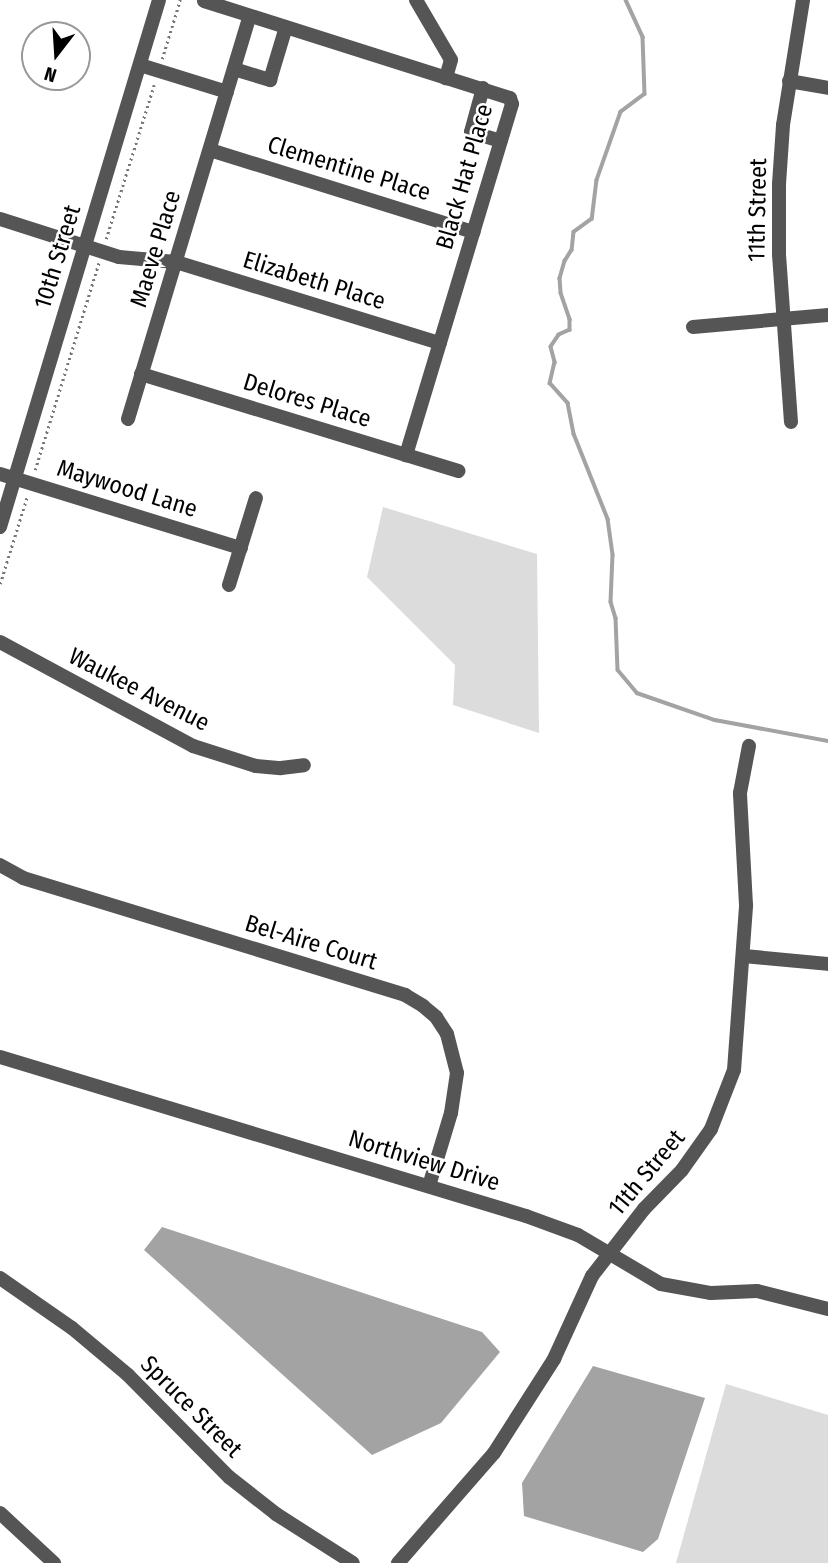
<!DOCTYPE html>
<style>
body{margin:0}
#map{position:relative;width:828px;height:1563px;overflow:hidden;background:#fff;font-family:"Fira Sans Condensed",sans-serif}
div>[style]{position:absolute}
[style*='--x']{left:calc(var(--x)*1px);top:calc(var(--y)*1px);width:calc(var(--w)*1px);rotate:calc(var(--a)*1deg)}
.green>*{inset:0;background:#dcdcdc}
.water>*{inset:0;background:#a3a3a3}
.stream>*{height:3.5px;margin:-1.75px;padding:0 1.75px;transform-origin:1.75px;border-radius:1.75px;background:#a3a3a3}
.path>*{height:2.5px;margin-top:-1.25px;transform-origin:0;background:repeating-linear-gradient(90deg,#777 0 2px,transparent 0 5.5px)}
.minor>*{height:14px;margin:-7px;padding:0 7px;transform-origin:7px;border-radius:7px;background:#555}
span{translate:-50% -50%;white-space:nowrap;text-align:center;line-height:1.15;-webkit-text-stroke:5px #fff;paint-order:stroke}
.street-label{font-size:24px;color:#000}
.north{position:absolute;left:21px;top:21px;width:70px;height:70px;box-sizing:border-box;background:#fff;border:2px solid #999;border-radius:50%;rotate:197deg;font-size:19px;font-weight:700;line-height:28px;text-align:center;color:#000}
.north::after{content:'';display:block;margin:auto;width:24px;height:32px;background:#000;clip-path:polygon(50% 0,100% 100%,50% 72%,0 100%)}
</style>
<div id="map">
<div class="green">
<i style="clip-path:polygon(383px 507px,537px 554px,539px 733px,453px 705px,455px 665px,367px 577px)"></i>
<i style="clip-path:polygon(726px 1384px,828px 1415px,828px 1563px,676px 1563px)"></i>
</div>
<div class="water">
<i style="clip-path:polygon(162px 1227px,482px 1332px,500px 1352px,441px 1423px,372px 1455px,144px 1250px)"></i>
<i style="clip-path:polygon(593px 1366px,705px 1398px,658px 1539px,643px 1552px,524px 1516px,522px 1483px)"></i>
</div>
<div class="stream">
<i style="--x:626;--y:0;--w:41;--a:65.3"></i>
<i style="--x:643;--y:37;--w:57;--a:88"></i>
<i style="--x:645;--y:94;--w:30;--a:143"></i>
<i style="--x:621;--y:112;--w:72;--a:109.4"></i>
<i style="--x:597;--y:180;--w:39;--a:97"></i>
<i style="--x:592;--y:219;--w:22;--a:144"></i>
<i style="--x:574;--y:232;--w:18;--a:96"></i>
<i style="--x:572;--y:250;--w:13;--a:122"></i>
<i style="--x:565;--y:261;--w:18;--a:106"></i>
<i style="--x:560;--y:278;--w:15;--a:86"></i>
<i style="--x:561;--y:293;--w:28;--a:71"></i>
<i style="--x:570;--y:319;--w:11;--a:90"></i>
<i style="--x:570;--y:330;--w:12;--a:156"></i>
<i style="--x:559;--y:335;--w:14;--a:124"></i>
<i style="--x:551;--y:347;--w:16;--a:75"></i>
<i style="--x:555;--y:362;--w:22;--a:103"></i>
<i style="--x:550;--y:383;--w:27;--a:48"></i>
<i style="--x:568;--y:403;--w:32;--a:79"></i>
<i style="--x:574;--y:434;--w:92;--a:68.2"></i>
<i style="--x:608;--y:519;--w:36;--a:82"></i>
<i style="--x:613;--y:555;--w:47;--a:92.4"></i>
<i style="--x:611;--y:602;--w:17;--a:73"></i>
<i style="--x:616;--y:618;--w:52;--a:87.8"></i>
<i style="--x:618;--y:670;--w:30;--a:50"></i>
<i style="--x:637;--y:693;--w:83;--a:19.1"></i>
<i style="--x:715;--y:720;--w:115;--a:10.5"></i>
</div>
<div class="path">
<i style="--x:162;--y:59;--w:62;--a:-73"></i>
<i style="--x:106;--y:239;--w:164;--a:-72.7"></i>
<i style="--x:35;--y:470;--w:218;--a:-72.9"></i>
<i style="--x:0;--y:584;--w:91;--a:-72.8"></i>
</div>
<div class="minor">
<i style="--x:416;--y:0;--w:69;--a:59.7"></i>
<i style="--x:451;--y:60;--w:19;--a:106"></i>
<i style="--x:204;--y:1;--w:321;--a:17.6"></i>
<i style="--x:510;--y:98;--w:6;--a:72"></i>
<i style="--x:512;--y:104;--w:367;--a:106.8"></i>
<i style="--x:140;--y:65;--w:91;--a:17.2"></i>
<i style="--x:234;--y:69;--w:38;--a:17"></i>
<i style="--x:270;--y:80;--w:55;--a:-73.2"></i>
<i style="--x:789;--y:81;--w:40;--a:10"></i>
<i style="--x:483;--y:88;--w:46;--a:105.3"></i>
<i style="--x:471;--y:132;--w:31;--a:17"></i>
<i style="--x:210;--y:150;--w:276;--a:17.3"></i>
<i style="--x:0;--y:219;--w:125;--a:17.7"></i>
<i style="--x:119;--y:257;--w:57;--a:5"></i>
<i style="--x:176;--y:262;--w:276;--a:17.1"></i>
<i style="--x:693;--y:327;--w:136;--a:-5.1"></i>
<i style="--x:141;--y:374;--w:332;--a:17"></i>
<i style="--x:128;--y:419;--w:421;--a:-73.2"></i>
<i style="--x:791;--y:422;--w:168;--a:-94.1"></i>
<i style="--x:779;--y:254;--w:70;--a:-90"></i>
<i style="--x:779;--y:184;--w:59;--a:-86.1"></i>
<i style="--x:783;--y:125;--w:127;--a:-80.9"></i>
<i style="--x:0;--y:474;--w:252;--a:17.1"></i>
<i style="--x:0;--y:527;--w:550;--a:-73.21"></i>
<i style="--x:229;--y:585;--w:91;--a:-72.8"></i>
<i style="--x:0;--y:642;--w:219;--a:28.3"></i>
<i style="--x:193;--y:746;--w:66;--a:17.6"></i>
<i style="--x:256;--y:766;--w:25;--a:5"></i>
<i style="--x:281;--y:768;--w:23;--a:-7"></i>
<i style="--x:0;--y:865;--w:26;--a:29"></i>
<i style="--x:23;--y:878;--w:400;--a:17"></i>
<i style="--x:405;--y:995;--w:21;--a:31"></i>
<i style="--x:423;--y:1006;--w:17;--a:40"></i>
<i style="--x:436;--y:1017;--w:20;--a:57"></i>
<i style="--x:447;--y:1034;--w:40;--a:75.6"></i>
<i style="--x:457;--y:1073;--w:40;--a:98.5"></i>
<i style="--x:451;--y:1113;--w:76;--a:106.8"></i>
<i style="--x:744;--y:956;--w:84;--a:5.4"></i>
<i style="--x:0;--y:1057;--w:550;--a:16.82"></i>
<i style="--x:526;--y:1216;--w:55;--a:20.1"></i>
<i style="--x:578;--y:1235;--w:96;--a:30.6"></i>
<i style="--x:661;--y:1284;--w:51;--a:10.2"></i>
<i style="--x:711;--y:1293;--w:46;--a:-2.5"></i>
<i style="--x:757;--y:1291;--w:73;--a:14.2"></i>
<i style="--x:0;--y:1278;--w:88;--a:34.8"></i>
<i style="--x:72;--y:1328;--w:73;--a:40"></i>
<i style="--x:128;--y:1375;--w:144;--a:45.3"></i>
<i style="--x:229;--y:1477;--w:60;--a:38.2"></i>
<i style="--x:276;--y:1514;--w:91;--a:32.5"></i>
<i style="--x:0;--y:1513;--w:74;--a:42.8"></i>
<i style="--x:398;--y:1563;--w:146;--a:-48.9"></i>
<i style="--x:494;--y:1453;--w:112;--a:-57.4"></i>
<i style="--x:554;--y:1359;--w:91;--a:-65.4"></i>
<i style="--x:592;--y:1276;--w:85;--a:-52.2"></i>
<i style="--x:644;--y:1209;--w:54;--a:-45.7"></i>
<i style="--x:682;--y:1170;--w:50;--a:-54.7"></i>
<i style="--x:711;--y:1129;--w:63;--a:-68.7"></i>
<i style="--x:734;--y:1070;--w:165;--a:-85.8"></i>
<i style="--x:746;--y:905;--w:112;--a:-93.1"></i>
<i style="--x:740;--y:793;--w:48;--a:-79.2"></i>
</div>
<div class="street-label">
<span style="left:349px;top:169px;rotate:17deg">Clementine Place</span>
<span style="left:465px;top:177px;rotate:-74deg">Black Hat Place</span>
<span style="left:758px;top:210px;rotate:-89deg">11th Street</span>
<span style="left:156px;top:249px;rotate:-73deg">Maeve Place</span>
<span style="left:58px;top:257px;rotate:-73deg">10th Street</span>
<span style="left:314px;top:281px;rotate:17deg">Elizabeth Place</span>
<span style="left:307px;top:401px;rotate:17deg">Delores Place</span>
<span style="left:127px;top:489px;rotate:17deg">Maywood Lane</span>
<span style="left:139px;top:690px;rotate:27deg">Waukee Avenue</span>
<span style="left:311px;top:943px;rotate:17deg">Bel-Aire Court</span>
<span style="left:424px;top:1161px;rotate:17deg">Northview Drive</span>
<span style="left:647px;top:1173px;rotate:-50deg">11th Street</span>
<span style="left:191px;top:1407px;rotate:45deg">Spruce Street</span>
</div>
<div class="north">N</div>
</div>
